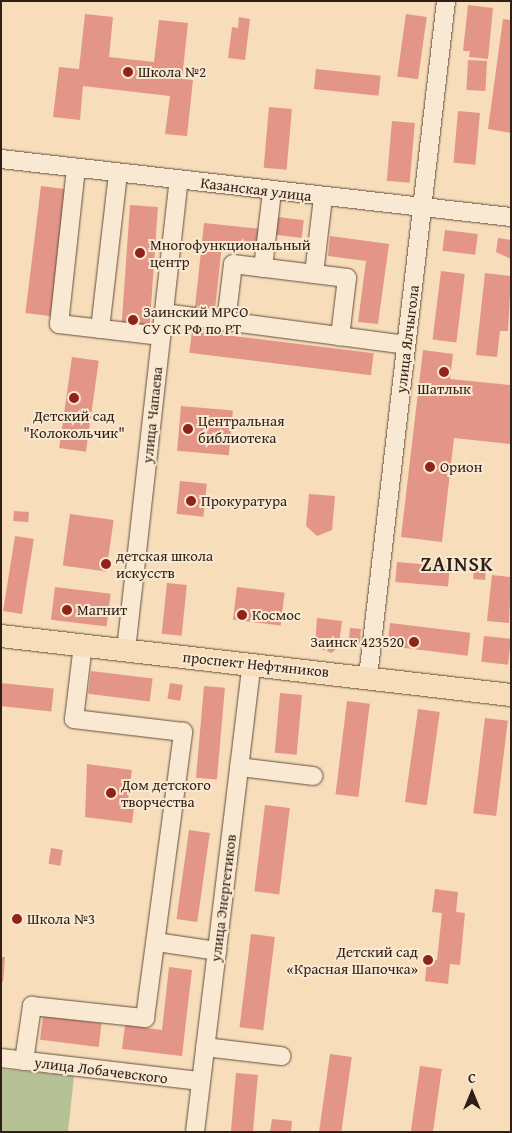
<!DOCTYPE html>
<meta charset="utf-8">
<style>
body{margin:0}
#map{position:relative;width:512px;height:1133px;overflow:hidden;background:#f7ddba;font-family:"Gentium Book Plus",serif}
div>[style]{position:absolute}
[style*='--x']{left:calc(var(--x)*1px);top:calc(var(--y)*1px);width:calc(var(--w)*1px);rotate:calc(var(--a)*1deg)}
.green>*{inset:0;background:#b6c295}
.building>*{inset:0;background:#e39588;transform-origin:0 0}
.roads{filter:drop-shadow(0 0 1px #624e3e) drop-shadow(0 0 1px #624e3e)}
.minor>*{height:18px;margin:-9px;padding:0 9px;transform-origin:9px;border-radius:9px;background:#fae9d2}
.major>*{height:22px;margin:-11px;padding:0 11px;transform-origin:11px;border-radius:11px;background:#f7ddba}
.dots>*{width:14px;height:14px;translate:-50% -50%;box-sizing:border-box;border:2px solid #fae9d2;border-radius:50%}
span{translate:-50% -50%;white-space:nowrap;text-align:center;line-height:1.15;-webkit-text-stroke:4px #fae9d2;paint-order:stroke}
.poi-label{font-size:15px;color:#301f15}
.left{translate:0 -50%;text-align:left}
.right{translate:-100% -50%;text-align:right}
.street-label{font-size:15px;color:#301f15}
.district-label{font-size:20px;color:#301f15;font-weight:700;letter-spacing:1px}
.frame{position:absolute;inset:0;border:2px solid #301f15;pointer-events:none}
.north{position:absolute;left:447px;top:1068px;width:50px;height:50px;-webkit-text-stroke:4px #fae9d2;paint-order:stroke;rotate:0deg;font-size:14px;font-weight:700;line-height:20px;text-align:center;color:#301f15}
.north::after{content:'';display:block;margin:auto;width:18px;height:22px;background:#301f15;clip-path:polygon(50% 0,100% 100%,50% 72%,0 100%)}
</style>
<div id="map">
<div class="green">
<i style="clip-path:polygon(1px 1069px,74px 1076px,68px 1132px,1px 1132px)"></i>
</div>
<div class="building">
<i style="clip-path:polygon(468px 5px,493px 8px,488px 59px,469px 57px,470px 51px,463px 51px)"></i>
<i style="clip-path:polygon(85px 14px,113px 17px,109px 57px,154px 62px,159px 20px,188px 23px,182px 79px,193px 80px,187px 136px,165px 134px,170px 96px,83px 86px,80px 120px,53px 117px,59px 67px,79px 69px)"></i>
<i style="left:406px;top:14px;width:21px;height:63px;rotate:8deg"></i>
<i style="clip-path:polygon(239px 17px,250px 19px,245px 60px,228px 58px,232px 27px,238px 28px)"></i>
<i style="clip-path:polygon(503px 19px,511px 20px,511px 133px,488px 129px)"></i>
<i style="left:468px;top:60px;width:19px;height:30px;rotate:3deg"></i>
<i style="left:316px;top:69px;width:65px;height:20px;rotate:6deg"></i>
<i style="left:269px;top:107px;width:23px;height:61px;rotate:5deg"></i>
<i style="left:458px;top:111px;width:22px;height:52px;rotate:5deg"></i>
<i style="left:392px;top:121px;width:23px;height:60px;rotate:5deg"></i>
<i style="left:41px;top:186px;width:26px;height:128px;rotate:7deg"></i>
<i style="left:130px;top:205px;width:28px;height:119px;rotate:4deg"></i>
<i style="left:278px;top:217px;width:26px;height:18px;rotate:7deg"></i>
<i style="clip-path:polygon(204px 223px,262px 229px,260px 249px,222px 244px,215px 309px,195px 307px)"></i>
<i style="left:445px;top:230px;width:33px;height:21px;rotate:7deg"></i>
<i style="clip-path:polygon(330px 236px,389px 244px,378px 324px,358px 322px,366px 261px,328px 256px)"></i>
<i style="clip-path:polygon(498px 238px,511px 240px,511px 259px,496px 252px)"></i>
<i style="left:441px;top:271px;width:24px;height:69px;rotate:7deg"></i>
<i style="clip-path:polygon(485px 273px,511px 276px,508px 331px,500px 331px,497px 357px,476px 355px)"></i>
<i style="left:192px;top:331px;width:183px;height:22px;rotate:7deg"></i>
<i style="clip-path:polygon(423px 350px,453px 354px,450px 379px,511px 385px,511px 444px,454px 438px,442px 542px,401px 537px)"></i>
<i style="left:72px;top:357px;width:27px;height:92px;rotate:8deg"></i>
<i style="left:181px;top:406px;width:52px;height:45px;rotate:5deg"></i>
<i style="left:180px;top:481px;width:27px;height:33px;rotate:6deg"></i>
<i style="clip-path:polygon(309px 494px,335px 496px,332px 530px,317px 536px,306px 526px)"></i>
<i style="left:14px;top:511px;width:15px;height:10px;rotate:4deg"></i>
<i style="left:70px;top:514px;width:44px;height:52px;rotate:8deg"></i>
<i style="left:15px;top:536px;width:19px;height:76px;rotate:9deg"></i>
<i style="left:397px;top:562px;width:53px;height:20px;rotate:5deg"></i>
<i style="left:474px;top:570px;width:12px;height:9px;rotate:5deg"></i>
<i style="clip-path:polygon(492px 575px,511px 577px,509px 623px,487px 621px)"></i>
<i style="left:167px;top:583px;width:20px;height:51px;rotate:6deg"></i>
<i style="left:55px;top:587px;width:56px;height:33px;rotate:7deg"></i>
<i style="left:237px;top:587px;width:48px;height:33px;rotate:7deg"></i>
<i style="clip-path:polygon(317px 618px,342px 621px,339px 645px,332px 653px,315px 647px)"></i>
<i style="left:390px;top:623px;width:81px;height:23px;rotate:7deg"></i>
<i style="left:350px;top:628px;width:11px;height:19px;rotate:5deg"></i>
<i style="left:484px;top:636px;width:27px;height:26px;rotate:6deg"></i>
<i style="left:91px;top:671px;width:62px;height:23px;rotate:7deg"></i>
<i style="left:1px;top:683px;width:53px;height:23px;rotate:6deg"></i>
<i style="left:170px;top:683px;width:13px;height:16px;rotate:9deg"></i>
<i style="left:204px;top:686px;width:21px;height:92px;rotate:5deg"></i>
<i style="left:280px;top:693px;width:22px;height:60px;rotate:5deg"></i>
<i style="left:347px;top:701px;width:23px;height:94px;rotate:7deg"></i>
<i style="left:418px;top:709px;width:22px;height:94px;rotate:8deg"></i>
<i style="left:485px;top:718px;width:23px;height:96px;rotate:7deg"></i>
<i style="clip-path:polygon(87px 764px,132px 770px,128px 799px,135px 800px,132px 823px,85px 817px)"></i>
<i style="left:265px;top:805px;width:25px;height:87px;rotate:7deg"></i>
<i style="left:189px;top:830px;width:21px;height:90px;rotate:8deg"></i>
<i style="left:51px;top:848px;width:12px;height:16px;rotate:9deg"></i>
<i style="clip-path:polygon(435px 889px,458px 892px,456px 912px,465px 913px,460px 965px,450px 964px,448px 984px,425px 981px,427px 959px,437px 960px,442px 913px,432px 912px)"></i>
<i style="left:251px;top:934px;width:24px;height:94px;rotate:7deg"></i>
<i style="clip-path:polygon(1px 957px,5px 957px,3px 982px,1px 982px)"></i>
<i style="clip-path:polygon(169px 967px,192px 970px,182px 1056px,122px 1049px,125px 1025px,162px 1030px)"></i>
<i style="left:43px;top:1016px;width:59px;height:24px;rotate:7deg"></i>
<i style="left:330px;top:1054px;width:22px;height:79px;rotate:8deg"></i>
<i style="left:420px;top:1066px;width:22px;height:66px;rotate:8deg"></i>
<i style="left:236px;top:1073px;width:22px;height:59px;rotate:5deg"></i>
<i style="clip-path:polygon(272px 1119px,292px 1121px,291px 1132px,270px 1132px)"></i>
</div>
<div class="roads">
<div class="minor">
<i style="--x:1;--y:159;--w:513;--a:6.49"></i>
<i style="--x:76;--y:168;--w:157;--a:96.2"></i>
<i style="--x:59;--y:324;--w:103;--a:6.7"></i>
<i style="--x:263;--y:268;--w:78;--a:-83.3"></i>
<i style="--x:314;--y:274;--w:78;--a:-83.3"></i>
<i style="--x:164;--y:313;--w:244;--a:7.5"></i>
<i style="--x:226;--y:322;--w:58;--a:-83.1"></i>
<i style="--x:233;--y:264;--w:115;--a:7"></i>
<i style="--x:347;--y:278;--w:59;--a:96.8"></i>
<i style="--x:100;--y:329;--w:157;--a:-83.4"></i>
<i style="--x:126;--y:650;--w:473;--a:-83.6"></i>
<i style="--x:368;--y:677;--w:680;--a:-83.42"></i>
<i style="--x:239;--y:767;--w:75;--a:6.9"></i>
<i style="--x:156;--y:942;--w:62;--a:8.4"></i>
<i style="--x:205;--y:1047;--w:77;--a:6.8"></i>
<i style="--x:1;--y:1058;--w:201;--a:6.6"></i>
<i style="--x:24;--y:1061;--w:56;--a:-81.7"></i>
<i style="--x:32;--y:1006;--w:114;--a:6.1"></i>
<i style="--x:145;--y:1018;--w:289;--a:-82.4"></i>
<i style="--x:183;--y:732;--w:110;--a:-173.2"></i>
<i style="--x:74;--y:719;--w:75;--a:-83.1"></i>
<i style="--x:195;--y:1132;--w:471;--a:-83.1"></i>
</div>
<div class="major">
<i style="--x:1;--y:636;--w:513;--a:6.6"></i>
</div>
</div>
<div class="dots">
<i style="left:128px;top:72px;background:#8f2418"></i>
<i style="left:140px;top:253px;background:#8f2418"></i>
<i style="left:133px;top:320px;background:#8f2418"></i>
<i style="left:444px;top:372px;background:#8f2418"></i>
<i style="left:74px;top:398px;background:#8f2418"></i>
<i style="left:188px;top:429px;background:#8f2418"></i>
<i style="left:430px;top:467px;background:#8f2418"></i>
<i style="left:191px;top:501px;background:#8f2418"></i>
<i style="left:106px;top:564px;background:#8f2418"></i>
<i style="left:67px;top:610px;background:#8f2418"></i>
<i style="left:242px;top:615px;background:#8f2418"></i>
<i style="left:414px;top:642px;background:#8f2418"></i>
<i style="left:111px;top:793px;background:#8f2418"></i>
<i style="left:17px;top:919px;background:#8f2418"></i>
<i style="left:428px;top:960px;background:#8f2418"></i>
</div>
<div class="poi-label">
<span class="left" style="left:138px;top:72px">Школа №2</span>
<span class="left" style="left:150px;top:253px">Многофункциональный<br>центр</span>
<span class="left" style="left:143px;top:320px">Заинский МРСО<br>СУ СК РФ по РТ</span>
<span style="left:444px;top:389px">Шатлык</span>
<span style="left:74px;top:424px">Детский сад<br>"Колокольчик"</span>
<span class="left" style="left:198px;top:429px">Центральная<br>библиотека</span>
<span class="left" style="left:440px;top:467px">Орион</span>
<span class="left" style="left:201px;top:501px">Прокуратура</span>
<span class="left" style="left:116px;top:564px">детская школа<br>искусств</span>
<span class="left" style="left:77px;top:610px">Магнит</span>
<span class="left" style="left:252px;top:615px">Космос</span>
<span class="right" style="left:404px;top:642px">Заинск 423520</span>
<span class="left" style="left:121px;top:793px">Дом детского<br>творчества</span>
<span class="left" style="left:27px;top:919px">Школа №3</span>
<span class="right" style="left:418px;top:960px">Детский сад<br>«Красная Шапочка»</span>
</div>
<div class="street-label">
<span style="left:256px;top:189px;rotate:7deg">Казанская улица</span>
<span style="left:407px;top:339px;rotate:-83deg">улица Ялчыгола</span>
<span style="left:152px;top:415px;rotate:-84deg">улица Чапаева</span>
<span style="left:256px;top:664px;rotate:6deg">проспект Нефтяников</span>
<span style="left:223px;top:898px;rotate:-83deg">улица Энергетиков</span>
<span style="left:101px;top:1070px;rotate:7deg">улица Лобачевского</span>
</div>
<div class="district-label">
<span style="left:457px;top:563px">ZAINSK</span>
</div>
<div class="frame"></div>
<div class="north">С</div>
</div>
